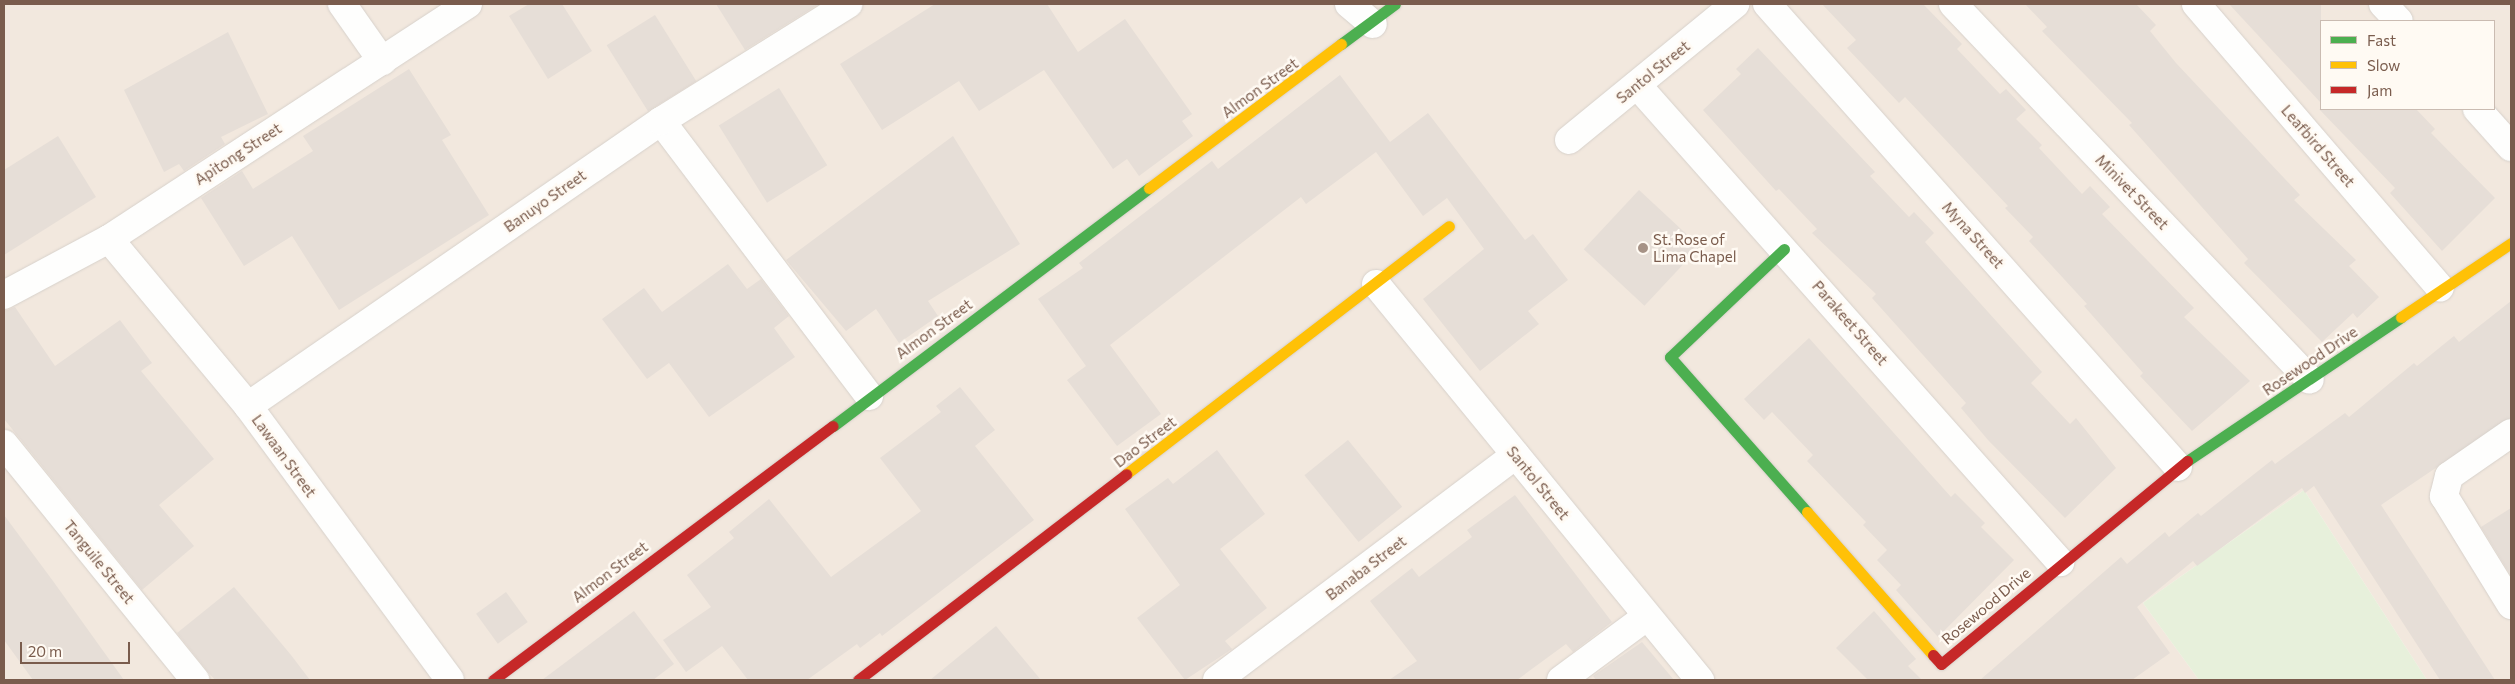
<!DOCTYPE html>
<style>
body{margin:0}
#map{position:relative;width:2515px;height:684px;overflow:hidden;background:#f9f5f0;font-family:Commissioner,sans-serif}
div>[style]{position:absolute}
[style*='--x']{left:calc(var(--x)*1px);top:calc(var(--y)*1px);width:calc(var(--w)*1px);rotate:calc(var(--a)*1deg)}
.residential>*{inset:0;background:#f2e8de}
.green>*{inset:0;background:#e7f0db}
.building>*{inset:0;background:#e6ded7;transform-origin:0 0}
.roads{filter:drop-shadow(0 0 1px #d7d1cb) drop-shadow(0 0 1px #d7d1cb)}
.street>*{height:28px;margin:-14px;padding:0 14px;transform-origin:14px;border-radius:14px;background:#fefefd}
.fast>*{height:11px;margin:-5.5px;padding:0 5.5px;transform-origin:5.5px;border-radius:5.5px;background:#4caf50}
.slow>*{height:11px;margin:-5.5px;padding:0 5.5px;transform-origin:5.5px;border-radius:5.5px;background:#ffc107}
.jam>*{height:11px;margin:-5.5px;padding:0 5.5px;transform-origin:5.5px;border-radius:5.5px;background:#c62828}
.dots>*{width:14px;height:14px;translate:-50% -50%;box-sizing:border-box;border:2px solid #fffaf3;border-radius:50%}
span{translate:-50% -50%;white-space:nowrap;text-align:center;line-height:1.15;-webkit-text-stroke:5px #fffaf3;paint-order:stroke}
.street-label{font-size:15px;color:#7a5c4d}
.poi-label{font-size:15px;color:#7a5c4d}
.left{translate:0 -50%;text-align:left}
.frame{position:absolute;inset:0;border:5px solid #7a5c4d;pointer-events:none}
.legend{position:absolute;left:2320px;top:20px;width:175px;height:90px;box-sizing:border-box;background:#fffaf3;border:1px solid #cabbb1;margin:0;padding:6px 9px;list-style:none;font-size:15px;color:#7a5c4d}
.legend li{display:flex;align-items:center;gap:10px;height:25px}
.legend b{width:25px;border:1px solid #cabbb1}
.scale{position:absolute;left:20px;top:642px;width:110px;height:22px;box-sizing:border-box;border:2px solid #7a5c4d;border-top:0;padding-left:6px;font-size:15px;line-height:18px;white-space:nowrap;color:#7a5c4d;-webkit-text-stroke:4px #fffaf3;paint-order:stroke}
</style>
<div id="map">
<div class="residential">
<i style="clip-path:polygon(evenodd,4px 4px,2511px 4px,2511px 680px,2427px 680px,2304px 490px,2143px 603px,2199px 680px,4px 680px,4px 4px,2321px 21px,2494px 21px,2494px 109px,2321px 109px,2321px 21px)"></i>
</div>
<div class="green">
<i style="clip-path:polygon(2304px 490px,2427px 680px,2199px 680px,2143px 603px)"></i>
</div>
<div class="building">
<i style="clip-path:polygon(529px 4px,562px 4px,592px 51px,548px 79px,509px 16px)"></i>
<i style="clip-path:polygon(716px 4px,819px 4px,745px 50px)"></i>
<i style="clip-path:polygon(935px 4px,1047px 4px,1078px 52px,1125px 19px,1192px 114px,1182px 121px,1193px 136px,1139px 176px,1127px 159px,1113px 169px,1044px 70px,979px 111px,959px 81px,882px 130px,840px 64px)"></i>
<i style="clip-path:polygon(1822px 4px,1923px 4px,1962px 44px,1957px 49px,2000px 94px,2006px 89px,2026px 110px,2016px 119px,2042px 145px,2039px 148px,2082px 194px,2090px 186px,2110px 207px,2102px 214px,2194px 308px,2184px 317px,2250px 381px,2192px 431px,2140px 376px,2143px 373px,2084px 306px,2087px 304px,2029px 241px,2033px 237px,2005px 208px,2008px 206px,1905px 97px,1899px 103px,1847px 48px,1856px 40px)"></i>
<i style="clip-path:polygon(2025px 4px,2136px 4px,2156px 25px,2150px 31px,2176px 63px,2300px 195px,2294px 200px,2356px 260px,2349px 266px,2379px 297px,2357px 318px,2353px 313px,2322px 342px,2244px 263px,2248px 259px,2129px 125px,2132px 123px,2042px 31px,2047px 27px)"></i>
<i style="clip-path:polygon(2229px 4px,2321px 4px,2321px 103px,2268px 46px)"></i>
<i style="left:655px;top:15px;width:78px;height:57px;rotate:58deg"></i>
<i style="clip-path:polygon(228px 32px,268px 114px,221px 137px,225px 144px,184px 171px,179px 164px,164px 172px,124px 90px)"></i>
<i style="clip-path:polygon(1758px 48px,1875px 172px,1870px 176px,1909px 217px,1914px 212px,1934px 233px,1925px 242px,2042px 372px,2031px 383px,2070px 424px,2076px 418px,2116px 468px,2065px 518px,1988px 440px,1961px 408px,1966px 403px,1872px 298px,1876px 294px,1812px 233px,1817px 229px,1779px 189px,1776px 191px,1703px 110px,1741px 74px,1736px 69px)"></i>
<i style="clip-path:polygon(409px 69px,451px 135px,442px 140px,489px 215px,339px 310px,292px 236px,244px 266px,201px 198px,242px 171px,253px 189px,313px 151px,303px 136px)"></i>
<i style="clip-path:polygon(1340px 75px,1390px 142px,1428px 113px,1525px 240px,1533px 234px,1568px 280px,1528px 311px,1539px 324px,1480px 371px,1423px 299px,1484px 249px,1447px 198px,1423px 216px,1376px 152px,1306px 204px,1301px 197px,1110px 345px,1161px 414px,1117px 446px,1067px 380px,1086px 366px,1038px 299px,1083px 268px,1079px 263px,1212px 161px,1218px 169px)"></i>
<i style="left:779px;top:88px;width:91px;height:71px;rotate:58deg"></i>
<i style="clip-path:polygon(2319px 109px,2416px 109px,2435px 129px,2431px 133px,2495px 198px,2442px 251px,2390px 193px,2395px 188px)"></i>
<i style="clip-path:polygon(58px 136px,96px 197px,4px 255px,4px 170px)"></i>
<i style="clip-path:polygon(953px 136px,1020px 244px,928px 301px,938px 316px,899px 343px,876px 309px,846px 331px,786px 260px)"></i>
<i style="left:1639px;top:190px;width:83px;height:81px;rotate:43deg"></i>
<i style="clip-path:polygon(728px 264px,747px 289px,761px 279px,789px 316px,774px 328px,795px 357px,709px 417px,669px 363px,647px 379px,602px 319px,644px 288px,662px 312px)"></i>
<i style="clip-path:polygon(2511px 301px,2511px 417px,2381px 505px,2495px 680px,2440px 680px,2314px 486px,2305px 493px,2302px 488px,2197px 566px,2193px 561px,2137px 607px,2170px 653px,2132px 680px,1980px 680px,2121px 557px,2127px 564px,2165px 532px,2169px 537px,2198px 513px,2201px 516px,2272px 460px,2275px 464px,2345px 413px,2349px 417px,2414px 363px,2417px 366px,2454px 336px,2459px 342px)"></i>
<i style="clip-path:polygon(15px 307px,55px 366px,120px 320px,152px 363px,141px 371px,214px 459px,159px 505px,194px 546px,142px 590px,4px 419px,4px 311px)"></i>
<i style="clip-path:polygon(1809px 338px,1951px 497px,1955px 493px,1985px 523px,1981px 527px,2014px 560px,1938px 637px,1896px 590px,1901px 585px,1877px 560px,1887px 550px,1863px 525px,1866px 522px,1807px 461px,1813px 455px,1772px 412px,1764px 420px,1744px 399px)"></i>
<i style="clip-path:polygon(960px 387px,995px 430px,975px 446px,1034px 520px,882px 636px,880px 633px,860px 648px,857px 644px,807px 680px,748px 680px,722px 646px,686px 672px,663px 640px,711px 607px,687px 575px,734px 538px,729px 532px,769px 499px,831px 577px,921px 511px,880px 458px,941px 412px,936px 406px)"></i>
<i style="left:1348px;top:440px;width:86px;height:56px;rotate:51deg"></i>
<i style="clip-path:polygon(1217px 450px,1265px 514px,1220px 549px,1267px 608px,1225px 641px,1232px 649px,1185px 680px,1137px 618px,1180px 585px,1125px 509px,1168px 478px,1173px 484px)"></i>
<i style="clip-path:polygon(1515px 495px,1612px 622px,1573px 652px,1566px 644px,1517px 680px,1389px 680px,1417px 661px,1370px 601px,1412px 568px,1419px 577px,1472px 537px,1467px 530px)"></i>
<i style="clip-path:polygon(2511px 508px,2511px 576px,2481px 527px)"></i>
<i style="clip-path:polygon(4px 515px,53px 581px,124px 680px,33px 680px,4px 640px)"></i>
<i style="clip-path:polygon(234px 587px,291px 655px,310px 680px,215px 680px,208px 672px,177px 633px)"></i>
<i style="left:506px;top:592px;width:37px;height:37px;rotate:54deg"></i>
<i style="clip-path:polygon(634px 611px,674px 664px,653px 680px,542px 680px)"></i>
<i style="clip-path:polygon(1874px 611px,1916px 659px,1908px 666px,1922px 680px,1868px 680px,1836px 648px)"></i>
<i style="clip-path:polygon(996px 626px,1041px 680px,930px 680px)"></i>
<i style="clip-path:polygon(1642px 642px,1674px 680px,1596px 680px,1593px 676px)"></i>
</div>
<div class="roads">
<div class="street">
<i style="--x:342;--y:4;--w:70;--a:54.9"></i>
<i style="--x:1349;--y:4;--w:31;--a:40"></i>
<i style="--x:1767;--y:4;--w:619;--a:48.4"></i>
<i style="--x:1953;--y:4;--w:518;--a:46.48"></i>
<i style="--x:2196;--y:4;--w:374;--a:49.3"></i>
<i style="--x:2383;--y:4;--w:23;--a:47"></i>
<i style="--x:1637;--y:85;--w:638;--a:48.43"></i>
<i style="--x:2477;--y:109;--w:51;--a:48.2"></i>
<i style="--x:661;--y:121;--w:345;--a:52.9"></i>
<i style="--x:1569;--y:140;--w:215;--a:-39.3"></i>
<i style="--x:109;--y:239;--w:217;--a:50.2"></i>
<i style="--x:248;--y:406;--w:340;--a:53.6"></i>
<i style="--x:1376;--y:284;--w:512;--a:50.71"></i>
<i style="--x:4;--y:295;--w:119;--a:-28.1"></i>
<i style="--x:109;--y:239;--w:429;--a:-33.2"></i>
<i style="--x:248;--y:406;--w:502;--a:-34.61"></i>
<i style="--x:661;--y:121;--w:221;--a:-32"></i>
<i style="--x:2511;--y:433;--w:75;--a:145.3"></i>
<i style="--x:2449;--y:476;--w:21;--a:104"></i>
<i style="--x:2444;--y:496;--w:128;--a:58.4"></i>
<i style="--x:4;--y:444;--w:304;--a:51"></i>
<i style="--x:1217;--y:680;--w:374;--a:-37"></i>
<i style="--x:1561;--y:680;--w:106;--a:-36.5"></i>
</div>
<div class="fast">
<i style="--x:1341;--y:44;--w:67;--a:-36.5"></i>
<i style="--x:1784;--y:249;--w:157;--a:136.5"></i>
<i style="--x:1670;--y:357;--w:207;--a:48.5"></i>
<i style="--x:833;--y:426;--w:396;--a:-37"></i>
<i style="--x:2187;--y:461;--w:258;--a:-33.9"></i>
</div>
<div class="slow">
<i style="--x:1149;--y:188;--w:240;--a:-36.9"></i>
<i style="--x:2401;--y:317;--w:133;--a:-33.9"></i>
<i style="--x:1126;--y:474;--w:407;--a:-37.5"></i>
<i style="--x:1807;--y:512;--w:191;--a:48.6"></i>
</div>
<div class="jam">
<i style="--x:1933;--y:655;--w:12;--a:48"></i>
<i style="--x:1941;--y:664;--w:319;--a:-39.5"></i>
<i style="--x:493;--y:680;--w:424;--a:-36.8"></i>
<i style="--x:858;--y:680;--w:338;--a:-37.5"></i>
</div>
</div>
<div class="dots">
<i style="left:1643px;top:248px;background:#a69286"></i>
</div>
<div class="street-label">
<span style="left:1653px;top:72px;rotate:-39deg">Santol Street</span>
<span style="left:1260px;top:88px;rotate:-36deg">Almon Street</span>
<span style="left:2318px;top:146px;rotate:49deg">Leafbird Street</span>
<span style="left:238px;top:154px;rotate:-33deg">Apitong Street</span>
<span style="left:2132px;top:192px;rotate:46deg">Minivet Street</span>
<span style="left:545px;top:201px;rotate:-35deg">Banuyo Street</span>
<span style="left:1973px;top:235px;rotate:48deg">Myna Street</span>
<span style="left:1850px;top:323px;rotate:49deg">Parakeet Street</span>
<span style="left:934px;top:329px;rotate:-36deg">Almon Street</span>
<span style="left:2310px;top:361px;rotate:-34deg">Rosewood Drive</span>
<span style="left:1145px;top:442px;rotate:-37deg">Dao Street</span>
<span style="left:284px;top:456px;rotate:54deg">Lawaan Street</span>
<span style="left:1538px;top:483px;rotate:51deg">Santol Street</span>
<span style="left:99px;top:562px;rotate:51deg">Tanguile Street</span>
<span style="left:1366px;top:568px;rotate:-37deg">Banaba Street</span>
<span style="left:610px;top:572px;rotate:-37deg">Almon Street</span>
<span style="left:1986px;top:606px;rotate:-40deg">Rosewood Drive</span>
</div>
<div class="poi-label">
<span class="left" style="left:1653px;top:248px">St. Rose of<br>Lima Chapel</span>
</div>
<div class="frame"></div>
<ul class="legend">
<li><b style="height:6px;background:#4caf50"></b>Fast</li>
<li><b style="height:6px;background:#ffc107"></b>Slow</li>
<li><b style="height:6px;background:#c62828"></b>Jam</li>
</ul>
<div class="scale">20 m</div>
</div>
